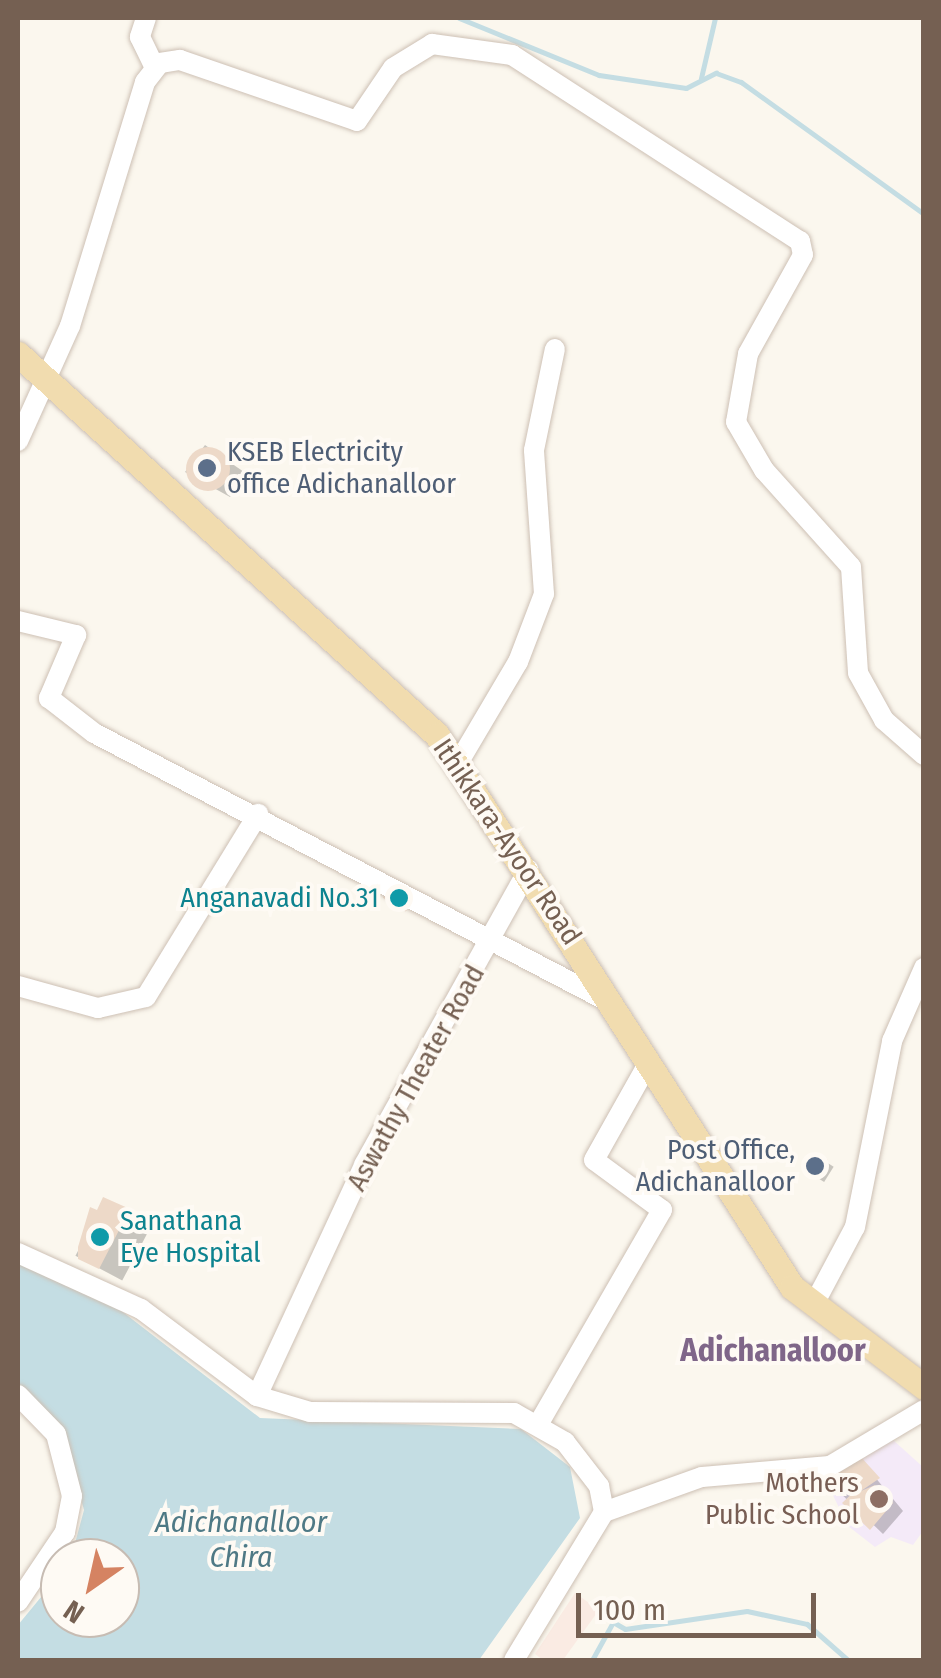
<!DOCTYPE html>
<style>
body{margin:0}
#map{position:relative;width:941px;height:1678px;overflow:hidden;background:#fbf7ee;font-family:"Fira Sans Condensed",sans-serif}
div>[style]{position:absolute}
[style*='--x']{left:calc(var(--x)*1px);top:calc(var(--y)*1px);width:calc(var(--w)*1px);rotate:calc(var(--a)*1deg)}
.commercial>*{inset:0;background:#faebe3}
.education>*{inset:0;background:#f4eaf8}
.water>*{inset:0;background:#c4dde3}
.shadow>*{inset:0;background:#0003;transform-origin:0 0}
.stream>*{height:5px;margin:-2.5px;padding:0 2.5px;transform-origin:2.5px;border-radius:2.5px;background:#c4dde3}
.building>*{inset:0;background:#edd9c8;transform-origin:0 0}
.round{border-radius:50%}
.roads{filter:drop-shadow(0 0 2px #cdc0b4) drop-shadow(0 0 2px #cdc0b4)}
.minor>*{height:20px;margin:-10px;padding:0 10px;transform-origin:10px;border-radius:10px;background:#fff}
.major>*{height:25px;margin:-12.5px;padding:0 12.5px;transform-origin:12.5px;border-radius:12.5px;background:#f1dcaf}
.dots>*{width:28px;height:28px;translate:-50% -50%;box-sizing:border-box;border:5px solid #fefaf4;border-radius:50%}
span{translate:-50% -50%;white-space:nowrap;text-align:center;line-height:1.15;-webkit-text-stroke:8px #fefaf4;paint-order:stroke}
.service-label{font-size:28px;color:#4e5e75}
.left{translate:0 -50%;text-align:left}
.right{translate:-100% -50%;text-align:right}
.street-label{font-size:28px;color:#756052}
.culture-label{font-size:28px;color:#0d838f}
.education-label{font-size:28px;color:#785e54}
.water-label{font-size:30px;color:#4e7985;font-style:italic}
.quarter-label{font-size:32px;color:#7f6689;font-weight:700}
.frame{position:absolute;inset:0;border:20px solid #756052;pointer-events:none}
.north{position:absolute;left:40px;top:1538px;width:100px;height:100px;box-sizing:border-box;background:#fefaf4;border:2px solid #c7bcb3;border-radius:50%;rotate:214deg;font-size:28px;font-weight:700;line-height:40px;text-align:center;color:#756052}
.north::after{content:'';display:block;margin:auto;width:35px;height:45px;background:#d58362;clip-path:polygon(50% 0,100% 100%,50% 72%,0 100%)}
.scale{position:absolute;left:576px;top:1593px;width:240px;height:45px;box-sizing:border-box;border:5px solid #756052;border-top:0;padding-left:12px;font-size:30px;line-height:35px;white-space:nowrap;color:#756052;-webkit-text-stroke:8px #fefaf4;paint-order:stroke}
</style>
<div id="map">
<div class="commercial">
<i style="clip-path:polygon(575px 1593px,599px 1610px,563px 1660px,543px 1660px,535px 1654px)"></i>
</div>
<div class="education">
<i style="clip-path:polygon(892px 1439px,923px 1467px,923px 1531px,913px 1545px,891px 1537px,875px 1547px,848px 1526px,822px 1473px)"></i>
</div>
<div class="water">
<i style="clip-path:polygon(18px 1262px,97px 1292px,260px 1418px,521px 1429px,570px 1467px,580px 1518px,479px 1660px,18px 1660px,18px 1625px,60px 1574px,60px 1618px,120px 1618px,120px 1558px,71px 1558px,84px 1510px,66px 1446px,18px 1391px)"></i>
</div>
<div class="shadow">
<i style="clip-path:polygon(205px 445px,244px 472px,230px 497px,185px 472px)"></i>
<i style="left:815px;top:1155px;width:22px;height:18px;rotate:32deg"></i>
<i style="left:105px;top:1200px;width:53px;height:63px;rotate:28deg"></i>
<i style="clip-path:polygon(860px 1459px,903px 1511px,883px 1534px,836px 1489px)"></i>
</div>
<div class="stream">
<i style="--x:459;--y:18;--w:151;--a:22.2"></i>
<i style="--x:599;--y:75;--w:88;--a:8.5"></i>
<i style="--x:686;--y:88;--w:34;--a:-27"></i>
<i style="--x:716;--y:73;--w:27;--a:20"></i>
<i style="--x:741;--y:82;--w:226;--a:35.8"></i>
<i style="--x:701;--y:78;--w:62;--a:-76.9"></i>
<i style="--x:592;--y:1660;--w:43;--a:-61.1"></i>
<i style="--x:613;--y:1622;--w:14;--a:30"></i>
<i style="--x:625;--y:1629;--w:123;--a:-8.4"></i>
<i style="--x:747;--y:1611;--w:61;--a:12.2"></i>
<i style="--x:807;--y:1624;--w:55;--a:41.3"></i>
</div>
<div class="building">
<i class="round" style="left:186px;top:447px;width:44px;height:44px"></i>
<i style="left:391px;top:884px;width:27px;height:16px;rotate:31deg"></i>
<i style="left:814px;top:1152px;width:16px;height:22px;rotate:30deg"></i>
<i style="clip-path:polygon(103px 1197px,130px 1209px,99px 1269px,78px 1259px,78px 1247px,90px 1207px,97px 1210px)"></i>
<i style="clip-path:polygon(860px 1456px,880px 1478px,861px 1491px,875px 1485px,893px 1503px,870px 1530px,842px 1503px,858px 1488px,851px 1480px,834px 1491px,825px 1476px)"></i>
</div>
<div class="roads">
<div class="minor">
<i style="--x:146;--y:18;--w:20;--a:108"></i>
<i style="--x:140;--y:37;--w:34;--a:64"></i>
<i style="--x:18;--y:441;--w:126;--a:-65.7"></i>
<i style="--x:70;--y:326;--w:255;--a:-72.9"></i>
<i style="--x:145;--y:82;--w:24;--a:-52"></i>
<i style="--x:160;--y:63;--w:20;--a:-9"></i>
<i style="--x:180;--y:60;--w:187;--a:19"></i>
<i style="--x:357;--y:121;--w:64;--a:-55.8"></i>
<i style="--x:393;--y:68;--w:46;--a:-31.6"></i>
<i style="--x:432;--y:44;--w:81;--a:7.8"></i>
<i style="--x:512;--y:55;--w:343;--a:32.9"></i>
<i style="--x:800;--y:241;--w:14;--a:78"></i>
<i style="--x:803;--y:255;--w:113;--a:119.1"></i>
<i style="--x:748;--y:354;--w:69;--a:100"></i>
<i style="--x:736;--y:422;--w:56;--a:59.7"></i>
<i style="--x:764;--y:470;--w:130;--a:48.1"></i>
<i style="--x:851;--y:567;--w:106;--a:86.2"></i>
<i style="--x:858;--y:673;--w:54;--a:61"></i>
<i style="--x:884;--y:720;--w:53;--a:41.2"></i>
<i style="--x:18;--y:621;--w:60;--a:13.6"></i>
<i style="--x:76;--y:635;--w:69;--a:113.2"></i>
<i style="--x:49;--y:698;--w:57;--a:37.9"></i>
<i style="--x:94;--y:733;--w:579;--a:27.58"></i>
<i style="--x:457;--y:765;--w:120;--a:-59.4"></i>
<i style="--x:518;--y:662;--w:73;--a:-69.1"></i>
<i style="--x:544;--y:594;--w:144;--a:-94"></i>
<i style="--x:534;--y:450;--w:103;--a:-78.3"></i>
<i style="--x:18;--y:986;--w:83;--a:15.4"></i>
<i style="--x:98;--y:1008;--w:49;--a:-12.9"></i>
<i style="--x:146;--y:997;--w:215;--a:-58.5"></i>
<i style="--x:18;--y:1253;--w:135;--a:24.5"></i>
<i style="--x:141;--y:1309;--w:145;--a:36.9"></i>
<i style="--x:257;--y:1396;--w:55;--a:16.8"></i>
<i style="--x:310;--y:1412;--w:204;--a:0.3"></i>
<i style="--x:514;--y:1413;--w:59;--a:29.6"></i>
<i style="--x:565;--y:1442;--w:56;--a:52.3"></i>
<i style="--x:599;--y:1486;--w:26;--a:79"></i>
<i style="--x:604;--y:1512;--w:173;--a:121.3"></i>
<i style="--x:814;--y:1304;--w:87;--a:-62"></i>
<i style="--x:855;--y:1227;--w:190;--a:-78.7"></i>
<i style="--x:892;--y:1041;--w:80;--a:-66.3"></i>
<i style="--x:18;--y:1395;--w:54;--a:45.7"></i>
<i style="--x:56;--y:1434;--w:64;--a:75.5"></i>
<i style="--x:72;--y:1496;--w:37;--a:101"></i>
<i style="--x:65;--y:1532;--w:84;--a:123.9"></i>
<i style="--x:257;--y:1396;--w:255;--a:-65.1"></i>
<i style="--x:364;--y:1165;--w:338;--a:-60.9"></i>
<i style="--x:539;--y:1423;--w:246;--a:-60"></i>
<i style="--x:662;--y:1210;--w:84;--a:-143.7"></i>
<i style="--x:594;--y:1160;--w:112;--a:-60.7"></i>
<i style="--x:604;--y:1512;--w:104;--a:-19.7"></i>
<i style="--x:702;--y:1477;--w:128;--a:-4.9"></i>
<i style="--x:830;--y:1466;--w:109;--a:-30.8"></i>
</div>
<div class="major">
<i style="--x:18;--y:354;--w:566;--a:42.28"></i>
<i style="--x:437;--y:735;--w:656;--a:57.25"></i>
<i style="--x:792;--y:1287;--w:166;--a:37.1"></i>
</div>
</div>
<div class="dots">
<i style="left:207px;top:468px;background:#5c6f8a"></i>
<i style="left:399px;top:898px;background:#0f9aa8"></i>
<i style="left:815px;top:1166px;background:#5c6f8a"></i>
<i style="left:100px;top:1237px;background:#0f9aa8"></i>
<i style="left:879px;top:1499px;background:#8d6e63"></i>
</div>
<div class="service-label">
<span class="left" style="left:227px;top:468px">KSEB Electricity<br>office Adichanalloor</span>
<span class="right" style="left:795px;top:1166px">Post Office,<br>Adichanalloor</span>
</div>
<div class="street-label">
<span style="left:507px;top:842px;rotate:56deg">Ithikkara-Ayoor Road</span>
<span style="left:416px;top:1078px;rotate:-61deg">Aswathy Theater Road</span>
</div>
<div class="culture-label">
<span class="right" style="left:379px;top:898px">Anganavadi No.31</span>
<span class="left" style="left:120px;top:1237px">Sanathana<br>Eye Hospital</span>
</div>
<div class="education-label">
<span class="right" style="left:859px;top:1499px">Mothers<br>Public School</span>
</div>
<div class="water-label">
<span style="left:241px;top:1539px">Adichanalloor<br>Chira</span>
</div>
<div class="quarter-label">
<span style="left:773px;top:1350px">Adichanalloor</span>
</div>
<div class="frame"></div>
<div class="north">N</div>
<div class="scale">100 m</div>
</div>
